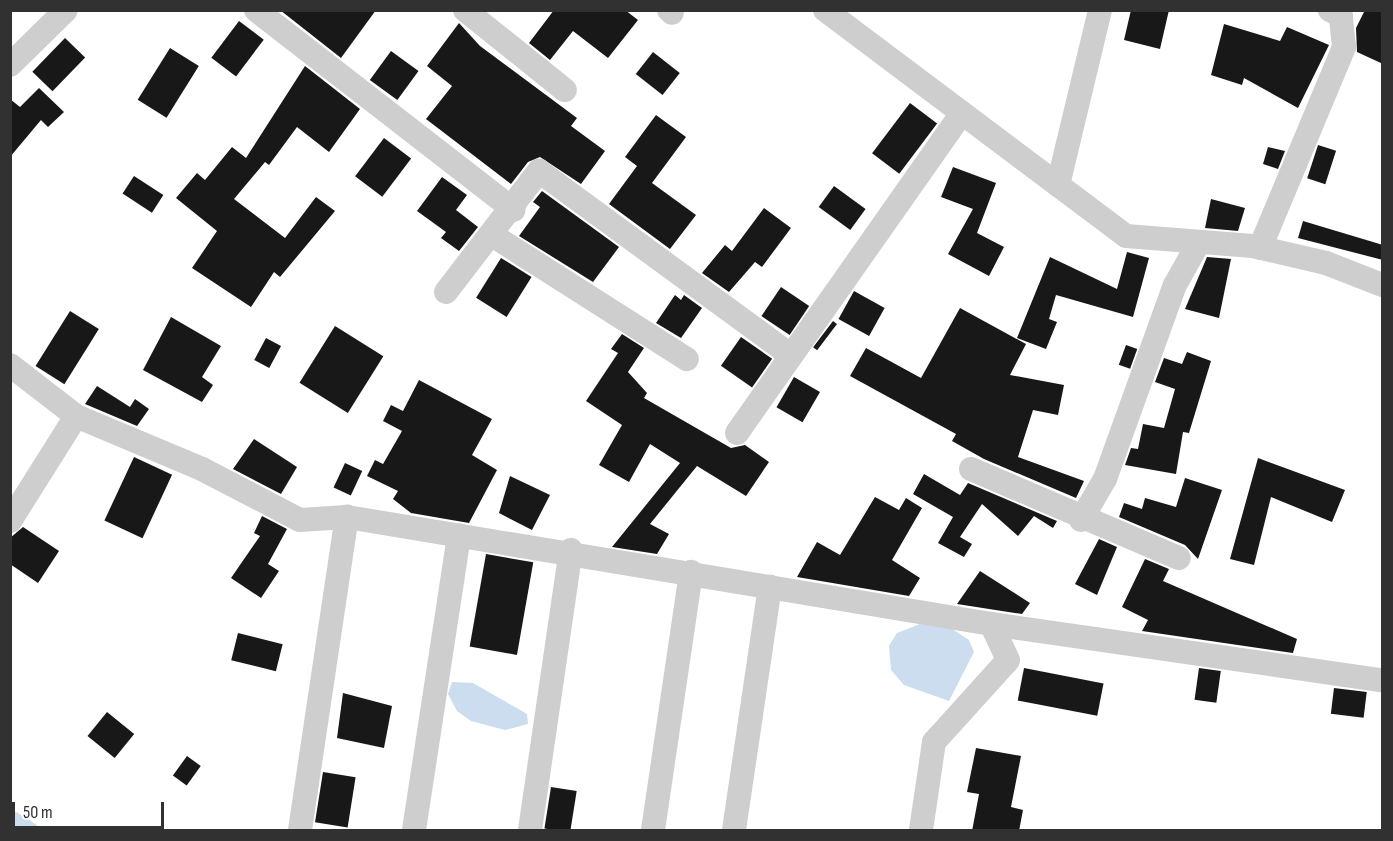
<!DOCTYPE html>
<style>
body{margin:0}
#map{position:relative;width:1393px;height:841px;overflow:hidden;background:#fff;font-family:"Sofia Sans Condensed",sans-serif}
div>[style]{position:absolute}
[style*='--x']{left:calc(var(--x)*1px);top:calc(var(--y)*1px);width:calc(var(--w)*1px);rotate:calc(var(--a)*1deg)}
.water>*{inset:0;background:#cbddee}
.building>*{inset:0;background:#181818;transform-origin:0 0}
.minor>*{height:24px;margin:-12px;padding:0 12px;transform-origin:12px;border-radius:12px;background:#cecece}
span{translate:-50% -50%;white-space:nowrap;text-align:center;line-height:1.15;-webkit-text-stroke:6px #fff;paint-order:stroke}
.frame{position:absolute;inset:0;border:12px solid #313131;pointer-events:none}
.scale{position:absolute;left:12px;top:802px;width:152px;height:27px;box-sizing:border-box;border:3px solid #313131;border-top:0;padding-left:8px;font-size:18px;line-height:21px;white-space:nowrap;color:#313131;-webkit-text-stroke:4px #fff;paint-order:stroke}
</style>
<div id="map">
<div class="water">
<i style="clip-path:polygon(920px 624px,952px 629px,969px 640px,974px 652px,949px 701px,904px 685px,891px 670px,889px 646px,897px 633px)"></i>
<i style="clip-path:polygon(452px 682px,473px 683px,527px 714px,528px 724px,505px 730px,471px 721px,457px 711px,448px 694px)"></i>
<i style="clip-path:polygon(11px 809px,31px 821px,43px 830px,11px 830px)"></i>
</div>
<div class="building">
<i style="clip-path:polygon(280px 10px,376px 10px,341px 58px)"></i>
<i style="clip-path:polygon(554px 10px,625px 10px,638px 20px,608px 58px,573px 31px,550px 60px,529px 43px)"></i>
<i style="clip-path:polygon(1131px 10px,1169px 10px,1160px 49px,1124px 40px)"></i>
<i style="clip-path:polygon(1365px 10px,1383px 10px,1383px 64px,1357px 52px,1356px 28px)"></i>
<i style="left:239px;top:21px;width:31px;height:46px;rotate:37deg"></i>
<i style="clip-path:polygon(459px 23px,480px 46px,577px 118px,571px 126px,605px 151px,581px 184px,540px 157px,528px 162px,511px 184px,426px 119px,452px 86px,427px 66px)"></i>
<i style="clip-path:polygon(1224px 24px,1280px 41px,1287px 27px,1329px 45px,1298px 108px,1244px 78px,1242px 85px,1211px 75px)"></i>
<i style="left:65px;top:38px;width:28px;height:47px;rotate:44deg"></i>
<i style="left:170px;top:48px;width:34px;height:61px;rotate:32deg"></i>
<i style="left:391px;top:51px;width:34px;height:36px;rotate:36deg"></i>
<i style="left:653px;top:52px;width:34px;height:28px;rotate:38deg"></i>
<i style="clip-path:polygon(305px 66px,360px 109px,329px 152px,297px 127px,269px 165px,265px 162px,234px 199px,285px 238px,316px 197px,335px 211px,280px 277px,274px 272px,251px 307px,192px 268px,217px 231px,176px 198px,197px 173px,205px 180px,232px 147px,246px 158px)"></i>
<i style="clip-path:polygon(39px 88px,64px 112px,48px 127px,41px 120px,10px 157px,10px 99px,20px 107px)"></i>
<i style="left:910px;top:103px;width:34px;height:63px;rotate:37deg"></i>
<i style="clip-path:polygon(656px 115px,686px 137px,652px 183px,696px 215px,670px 249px,609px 204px,637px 166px,625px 157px)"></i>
<i style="left:384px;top:138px;width:34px;height:48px;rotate:37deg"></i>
<i style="left:1318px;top:145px;width:19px;height:35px;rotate:18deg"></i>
<i style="clip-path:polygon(1268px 147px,1285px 151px,1278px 169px,1263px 164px)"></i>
<i style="clip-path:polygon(953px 167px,996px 183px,977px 233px,1004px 247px,989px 276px,948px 254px,973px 209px,941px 197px)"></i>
<i style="left:134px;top:176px;width:35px;height:21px;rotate:33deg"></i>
<i style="clip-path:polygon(442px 177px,467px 195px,456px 210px,478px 227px,459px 251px,441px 238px,446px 232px,417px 211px)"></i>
<i style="left:834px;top:186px;width:39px;height:26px;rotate:36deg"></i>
<i style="clip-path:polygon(542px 191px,619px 247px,593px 282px,519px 236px,540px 207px,533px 202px)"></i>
<i style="clip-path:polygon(1211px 199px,1245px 208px,1238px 231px,1205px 228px)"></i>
<i style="clip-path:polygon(764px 208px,791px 228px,762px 267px,755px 262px,729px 292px,702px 273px,725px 245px,732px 251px)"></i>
<i style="clip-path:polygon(1303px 221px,1383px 245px,1383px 260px,1298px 238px)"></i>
<i style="clip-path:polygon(1127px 252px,1149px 258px,1133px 317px,1056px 295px,1049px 319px,1057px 322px,1046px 349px,1017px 338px,1050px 257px,1117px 289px)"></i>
<i style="clip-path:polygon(1207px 257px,1231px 259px,1219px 318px,1185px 309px)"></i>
<i style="left:501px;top:258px;width:36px;height:47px;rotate:32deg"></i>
<i style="left:781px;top:287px;width:34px;height:35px;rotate:34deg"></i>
<i style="left:854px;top:291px;width:35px;height:32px;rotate:29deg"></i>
<i style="clip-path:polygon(675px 295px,681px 300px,684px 295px,702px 308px,681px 338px,656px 323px)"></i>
<i style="clip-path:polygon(960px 308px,1026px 344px,1010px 375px,1064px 385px,1058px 415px,1033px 410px,1018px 457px,1084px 481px,1076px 498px,984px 459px,952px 441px,956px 434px,850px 376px,866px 348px,921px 378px)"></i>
<i style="left:70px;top:311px;width:34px;height:65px;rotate:32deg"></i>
<i style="clip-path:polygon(171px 317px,221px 346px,202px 377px,213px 385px,202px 402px,143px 370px)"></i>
<i style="left:833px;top:321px;width:5px;height:33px;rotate:37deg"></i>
<i style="left:335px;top:326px;width:57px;height:67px;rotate:32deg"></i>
<i style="clip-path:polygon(622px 334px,644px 348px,628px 372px,647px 393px,644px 398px,731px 448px,745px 445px,769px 462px,746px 496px,697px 466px,650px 524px,669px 534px,657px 554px,612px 547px,680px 463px,650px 444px,629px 482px,599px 465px,622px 425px,586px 401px,618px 353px,611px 349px)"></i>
<i style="left:741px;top:337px;width:38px;height:35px;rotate:35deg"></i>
<i style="left:266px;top:338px;width:17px;height:25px;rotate:28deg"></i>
<i style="left:1126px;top:345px;width:12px;height:21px;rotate:20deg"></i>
<i style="clip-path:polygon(1187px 352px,1211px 361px,1189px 433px,1183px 432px,1176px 474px,1125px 465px,1131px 448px,1138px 449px,1143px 424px,1164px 428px,1175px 389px,1155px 382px,1164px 358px,1182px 364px)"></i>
<i style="left:794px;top:377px;width:30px;height:35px;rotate:30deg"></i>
<i style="clip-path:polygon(419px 380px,492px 419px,472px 455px,497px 470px,469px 523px,411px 513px,393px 499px,398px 491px,367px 476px,375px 460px,383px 464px,402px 431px,383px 421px,391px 405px,403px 411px)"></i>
<i style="clip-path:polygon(97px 386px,130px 407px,135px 399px,149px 409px,137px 426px,85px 404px)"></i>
<i style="clip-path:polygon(254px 439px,297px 467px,281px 494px,233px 469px)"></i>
<i style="left:134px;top:457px;width:42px;height:70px;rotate:25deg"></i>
<i style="clip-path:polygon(1258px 458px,1345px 490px,1332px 522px,1271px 497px,1254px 565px,1230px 559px)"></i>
<i style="left:345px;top:463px;width:19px;height:27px;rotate:25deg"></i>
<i style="clip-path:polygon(924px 474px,960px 495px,968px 483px,1057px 521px,1053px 528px,1034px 516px,1018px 536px,982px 504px,960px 537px,972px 544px,964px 557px,938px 543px,953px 517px,913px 494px)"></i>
<i style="clip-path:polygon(510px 476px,550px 495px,532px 530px,499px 513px)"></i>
<i style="clip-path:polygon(1185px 478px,1222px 490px,1198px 559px,1185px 545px,1119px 517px,1124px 503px,1142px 509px,1145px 498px,1176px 507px)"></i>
<i style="clip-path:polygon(875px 497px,899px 510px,906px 498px,922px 508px,892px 560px,920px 578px,909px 596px,797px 577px,817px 542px,840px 555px)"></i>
<i style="clip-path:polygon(262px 516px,287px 529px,268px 564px,279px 571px,261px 598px,231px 578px,260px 536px,254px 533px)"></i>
<i style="clip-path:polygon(23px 527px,59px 551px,38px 583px,10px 564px,10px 538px)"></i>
<i style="clip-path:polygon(1099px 539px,1117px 547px,1097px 595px,1075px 584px)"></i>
<i style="left:486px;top:554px;width:48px;height:94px;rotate:10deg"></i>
<i style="clip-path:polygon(1145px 559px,1169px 569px,1163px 581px,1297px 639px,1293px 653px,1142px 631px,1148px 620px,1122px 607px)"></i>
<i style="clip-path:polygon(980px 571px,1030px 603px,1022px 614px,957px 604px)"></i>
<i style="left:238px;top:633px;width:46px;height:28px;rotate:14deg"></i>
<i style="left:1024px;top:668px;width:81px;height:33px;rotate:11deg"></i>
<i style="left:1199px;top:668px;width:22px;height:32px;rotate:8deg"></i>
<i style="left:1334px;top:688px;width:33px;height:26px;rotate:7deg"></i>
<i style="clip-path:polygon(343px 693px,392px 706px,384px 748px,337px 738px)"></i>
<i style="left:107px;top:712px;width:35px;height:31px;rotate:39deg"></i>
<i style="clip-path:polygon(976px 748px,1021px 756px,1011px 807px,1023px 810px,1019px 831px,972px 831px,979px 794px,967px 792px)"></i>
<i style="left:187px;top:756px;width:17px;height:24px;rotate:36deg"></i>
<i style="left:323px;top:772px;width:33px;height:51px;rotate:9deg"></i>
<i style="left:551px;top:787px;width:26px;height:42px;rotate:9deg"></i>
</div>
<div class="minor">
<i style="--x:256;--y:10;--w:326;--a:37.8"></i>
<i style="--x:465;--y:10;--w:128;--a:38.7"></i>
<i style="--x:669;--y:10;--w:4;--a:45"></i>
<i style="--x:825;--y:10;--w:376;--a:36.9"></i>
<i style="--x:1126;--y:236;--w:127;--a:4.5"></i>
<i style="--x:1253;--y:246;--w:75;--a:13.1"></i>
<i style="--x:1326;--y:263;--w:60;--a:21.4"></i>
<i style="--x:10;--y:65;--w:78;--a:-44.5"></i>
<i style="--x:1058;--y:185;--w:180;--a:-76.5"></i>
<i style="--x:492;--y:235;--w:231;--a:32.5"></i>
<i style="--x:1260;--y:248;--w:218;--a:-67.3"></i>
<i style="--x:1344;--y:47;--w:31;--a:-96"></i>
<i style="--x:1341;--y:16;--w:13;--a:-151"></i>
<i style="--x:446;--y:292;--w:153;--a:-52.5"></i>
<i style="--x:539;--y:171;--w:310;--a:36.2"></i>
<i style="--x:10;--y:365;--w:83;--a:37.7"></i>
<i style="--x:76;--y:416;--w:137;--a:22.8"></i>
<i style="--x:202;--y:469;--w:110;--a:27.5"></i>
<i style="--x:300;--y:520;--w:47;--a:-3.7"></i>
<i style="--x:737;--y:433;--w:391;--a:-54.9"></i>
<i style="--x:971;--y:469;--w:226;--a:23.2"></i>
<i style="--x:1081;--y:520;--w:48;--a:-59.7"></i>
<i style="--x:1105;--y:479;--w:206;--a:-70.2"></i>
<i style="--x:1175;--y:285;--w:49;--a:-60.8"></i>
<i style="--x:10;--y:521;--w:124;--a:-57.8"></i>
<i style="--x:300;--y:830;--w:317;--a:-81.5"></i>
<i style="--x:347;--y:517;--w:653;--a:9.43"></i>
<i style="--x:991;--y:624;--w:395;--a:8.2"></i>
<i style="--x:414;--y:830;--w:298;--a:-81.3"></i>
<i style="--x:530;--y:830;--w:283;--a:-81.7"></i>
<i style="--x:653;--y:830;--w:261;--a:-81.6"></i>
<i style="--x:734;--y:830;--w:246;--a:-81.6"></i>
<i style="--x:921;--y:830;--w:89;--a:-81.6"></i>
<i style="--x:934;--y:742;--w:110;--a:-47.9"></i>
<i style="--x:1008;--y:660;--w:40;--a:-115"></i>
</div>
<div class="frame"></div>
<div class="scale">50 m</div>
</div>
